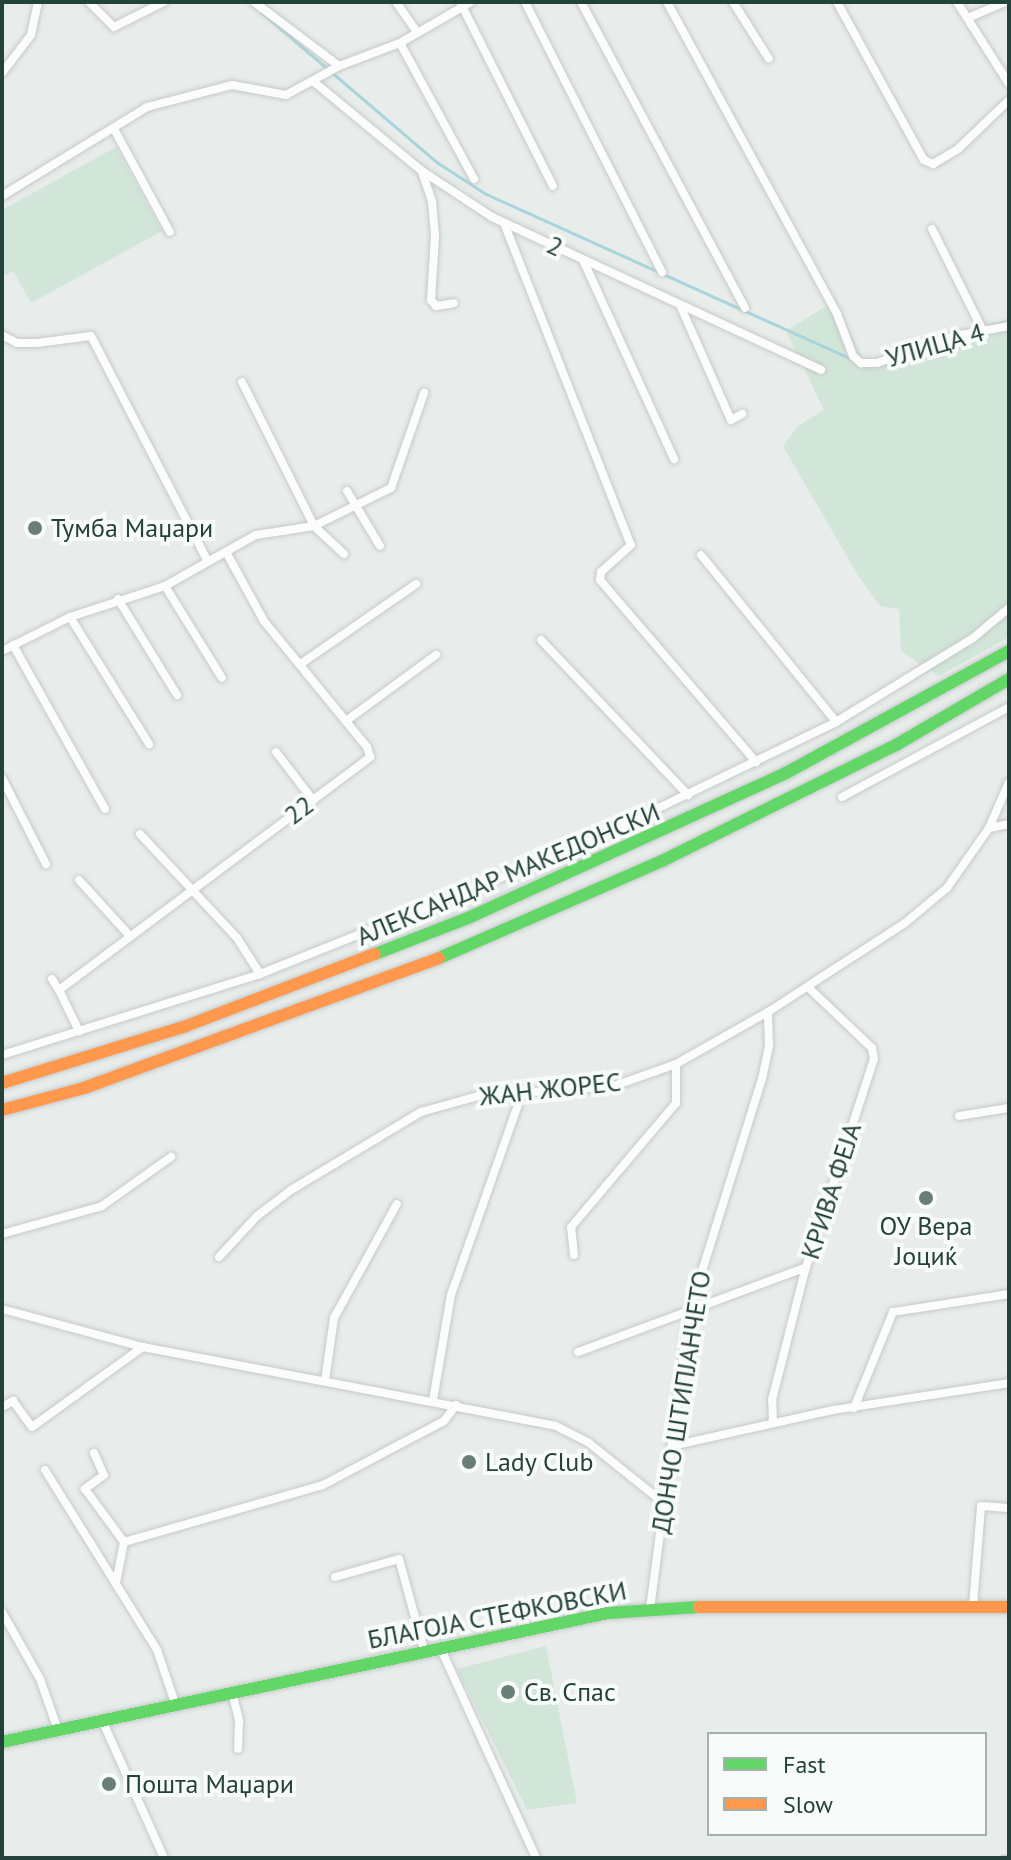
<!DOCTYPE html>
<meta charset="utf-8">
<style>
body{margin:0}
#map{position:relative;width:1011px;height:1860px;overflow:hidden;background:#e8edeb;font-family:"PT Sans",sans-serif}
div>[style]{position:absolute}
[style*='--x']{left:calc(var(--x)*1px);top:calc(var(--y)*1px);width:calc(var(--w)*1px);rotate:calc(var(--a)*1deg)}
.green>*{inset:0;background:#d1e6d8}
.stream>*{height:3px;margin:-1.5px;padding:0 1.5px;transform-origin:1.5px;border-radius:1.5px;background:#a9d4db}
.roads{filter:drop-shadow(0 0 2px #c5cac8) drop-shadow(0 0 2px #c5cac8)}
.street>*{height:8px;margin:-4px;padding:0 4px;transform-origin:4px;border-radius:4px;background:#fcfcfc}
.fast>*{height:12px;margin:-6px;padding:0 6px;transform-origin:6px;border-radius:6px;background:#63d668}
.slow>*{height:12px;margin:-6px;padding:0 6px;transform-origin:6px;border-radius:6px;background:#ff974d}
.rail>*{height:3px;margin-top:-1.5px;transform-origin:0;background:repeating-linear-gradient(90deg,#c9cdcc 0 16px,transparent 0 24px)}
.dots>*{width:22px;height:22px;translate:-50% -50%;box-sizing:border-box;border:4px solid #f7fbf9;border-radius:50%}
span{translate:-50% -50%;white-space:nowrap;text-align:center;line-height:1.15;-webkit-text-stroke:8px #f7fbf9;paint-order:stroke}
.street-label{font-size:26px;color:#24423a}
.poi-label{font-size:26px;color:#24423a}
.left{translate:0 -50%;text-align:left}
.frame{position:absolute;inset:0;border:4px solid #24423a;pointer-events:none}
.legend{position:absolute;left:707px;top:1732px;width:280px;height:104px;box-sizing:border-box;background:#f7fbf9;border:2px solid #a3b1ad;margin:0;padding:10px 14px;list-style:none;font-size:24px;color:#24423a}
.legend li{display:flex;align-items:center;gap:16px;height:40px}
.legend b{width:40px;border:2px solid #a3b1ad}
</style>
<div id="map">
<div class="green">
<i style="clip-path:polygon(116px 147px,162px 231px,31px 303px,13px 271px,2px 277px,2px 210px)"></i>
<i style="clip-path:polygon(834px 301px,865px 362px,980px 325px,1009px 321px,1009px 637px,939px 676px,901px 651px,899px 609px,880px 606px,857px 574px,783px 446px,798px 426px,824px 410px,786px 331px)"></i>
<i style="clip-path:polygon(546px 1646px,577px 1803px,527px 1810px,457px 1669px)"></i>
</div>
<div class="stream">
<i style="--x:261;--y:12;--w:233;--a:40.5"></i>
<i style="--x:438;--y:163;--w:57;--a:32.9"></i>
<i style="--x:486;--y:194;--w:399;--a:24.3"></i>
<i style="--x:936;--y:338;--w:75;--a:-13.1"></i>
</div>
<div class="roads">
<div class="street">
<i style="--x:89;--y:2;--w:35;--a:45"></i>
<i style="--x:114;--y:27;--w:56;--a:-26.6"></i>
<i style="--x:254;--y:2;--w:106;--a:37"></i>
<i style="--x:396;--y:2;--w:37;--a:55"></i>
<i style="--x:460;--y:2;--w:206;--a:63.2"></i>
<i style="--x:525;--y:2;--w:303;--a:63.1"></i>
<i style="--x:581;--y:2;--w:347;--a:61.8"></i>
<i style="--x:667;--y:2;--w:355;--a:61.4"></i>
<i style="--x:837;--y:314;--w:45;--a:69.1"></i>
<i style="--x:853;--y:356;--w:11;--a:41"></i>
<i style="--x:861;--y:363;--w:16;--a:0"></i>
<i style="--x:877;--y:363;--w:83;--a:-19.1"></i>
<i style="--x:955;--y:336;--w:55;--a:-10.5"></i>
<i style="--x:733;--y:2;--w:67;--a:57.7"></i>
<i style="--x:837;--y:2;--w:180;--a:61.2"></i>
<i style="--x:924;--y:160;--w:10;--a:24"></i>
<i style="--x:933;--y:164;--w:29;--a:-31"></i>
<i style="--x:958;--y:149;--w:71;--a:-43.9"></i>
<i style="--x:957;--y:2;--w:97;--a:57.6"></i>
<i style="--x:968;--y:18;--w:40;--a:-23.4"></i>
<i style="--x:400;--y:43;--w:155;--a:61.4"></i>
<i style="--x:2;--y:73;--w:48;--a:-52.7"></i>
<i style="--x:31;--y:35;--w:34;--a:-78"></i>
<i style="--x:314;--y:82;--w:140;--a:39.5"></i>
<i style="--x:422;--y:171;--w:84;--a:33.3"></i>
<i style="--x:492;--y:217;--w:363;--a:24.9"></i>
<i style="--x:114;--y:129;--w:117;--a:61.5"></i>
<i style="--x:422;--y:172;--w:31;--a:71"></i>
<i style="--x:432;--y:201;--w:34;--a:85"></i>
<i style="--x:435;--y:235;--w:65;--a:93.5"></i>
<i style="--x:431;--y:300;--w:8;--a:50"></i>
<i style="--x:436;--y:306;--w:18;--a:-9"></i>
<i style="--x:2;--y:196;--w:170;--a:-31.5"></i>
<i style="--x:147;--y:107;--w:88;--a:-14.5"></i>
<i style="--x:232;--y:85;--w:55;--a:10.5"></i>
<i style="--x:286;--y:95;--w:60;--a:-28.7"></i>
<i style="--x:339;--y:66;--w:65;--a:-20.7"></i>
<i style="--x:400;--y:43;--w:82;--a:-30"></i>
<i style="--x:504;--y:223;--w:346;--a:68.5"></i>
<i style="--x:631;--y:545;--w:40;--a:138"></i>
<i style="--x:601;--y:572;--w:8;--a:97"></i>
<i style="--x:600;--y:580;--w:240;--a:49.4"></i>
<i style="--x:932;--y:229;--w:112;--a:63.4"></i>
<i style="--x:583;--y:260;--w:219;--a:65.4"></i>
<i style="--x:680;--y:305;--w:126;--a:66.1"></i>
<i style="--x:731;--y:420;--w:13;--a:-29"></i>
<i style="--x:2;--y:335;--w:17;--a:28"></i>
<i style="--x:17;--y:343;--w:20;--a:0"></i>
<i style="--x:37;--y:343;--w:54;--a:-7.4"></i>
<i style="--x:91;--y:336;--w:254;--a:62.6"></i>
<i style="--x:242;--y:382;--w:161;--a:63.4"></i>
<i style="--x:314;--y:526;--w:41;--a:43"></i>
<i style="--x:347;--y:491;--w:64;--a:59"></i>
<i style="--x:701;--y:555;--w:215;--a:51"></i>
<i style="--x:165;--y:586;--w:108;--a:58.2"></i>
<i style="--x:118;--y:599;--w:113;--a:58.4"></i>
<i style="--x:70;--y:617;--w:150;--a:58.1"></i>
<i style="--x:541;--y:640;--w:214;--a:46.5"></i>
<i style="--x:13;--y:645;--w:188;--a:60.7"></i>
<i style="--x:2;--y:651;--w:76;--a:-26.6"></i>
<i style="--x:70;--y:617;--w:100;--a:-18.1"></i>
<i style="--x:165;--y:586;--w:104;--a:-29.3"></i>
<i style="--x:256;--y:535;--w:59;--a:-8.8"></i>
<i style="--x:314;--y:526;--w:86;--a:-26.3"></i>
<i style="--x:391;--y:488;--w:101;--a:-70.8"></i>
<i style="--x:302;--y:663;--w:139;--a:-34.7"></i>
<i style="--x:346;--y:721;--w:112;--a:-36.3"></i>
<i style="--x:276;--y:752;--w:61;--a:52.4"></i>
<i style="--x:2;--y:778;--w:97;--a:62.9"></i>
<i style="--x:842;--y:797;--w:190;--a:-28.3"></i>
<i style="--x:989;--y:828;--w:20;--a:-11"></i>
<i style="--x:140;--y:834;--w:142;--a:47"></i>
<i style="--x:237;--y:938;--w:43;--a:57.4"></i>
<i style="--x:79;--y:880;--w:76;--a:47.7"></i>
<i style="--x:52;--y:979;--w:13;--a:58"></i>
<i style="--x:59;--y:990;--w:389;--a:-36.8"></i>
<i style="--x:370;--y:757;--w:10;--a:-107"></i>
<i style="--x:367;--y:747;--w:163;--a:-129.3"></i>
<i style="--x:264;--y:621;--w:79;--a:-118.8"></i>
<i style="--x:59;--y:990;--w:46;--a:64"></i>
<i style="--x:2;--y:1055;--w:270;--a:-17.4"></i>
<i style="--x:260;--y:974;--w:345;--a:-21.8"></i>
<i style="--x:580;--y:846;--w:284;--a:-25.8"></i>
<i style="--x:836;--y:722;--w:161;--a:-31.5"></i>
<i style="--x:973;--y:638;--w:47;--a:-39.8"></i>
<i style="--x:959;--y:1116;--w:51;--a:-9.1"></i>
<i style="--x:2;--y:1234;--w:104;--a:-15.6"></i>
<i style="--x:102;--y:1206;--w:85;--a:-35.4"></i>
<i style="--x:574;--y:1255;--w:28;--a:-96"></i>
<i style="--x:571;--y:1227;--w:162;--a:-49.7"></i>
<i style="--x:676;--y:1103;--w:39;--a:-90"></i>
<i style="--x:219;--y:1257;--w:56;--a:-47.2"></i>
<i style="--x:257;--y:1216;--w:43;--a:-37.4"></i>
<i style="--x:291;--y:1190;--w:152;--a:-31"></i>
<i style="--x:421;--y:1112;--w:59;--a:-15.7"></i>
<i style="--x:478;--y:1096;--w:136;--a:-4.2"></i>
<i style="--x:614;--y:1086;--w:66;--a:-19.5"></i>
<i style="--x:676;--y:1064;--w:106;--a:-29.5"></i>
<i style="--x:768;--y:1012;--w:163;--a:-33"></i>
<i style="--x:905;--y:923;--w:55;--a:-39.8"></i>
<i style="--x:947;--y:888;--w:73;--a:-55"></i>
<i style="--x:989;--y:828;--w:50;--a:-66.5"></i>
<i style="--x:2;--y:1309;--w:146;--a:15.1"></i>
<i style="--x:143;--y:1347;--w:420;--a:10.8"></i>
<i style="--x:556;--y:1426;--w:37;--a:27"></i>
<i style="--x:589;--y:1443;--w:96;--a:38.7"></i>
<i style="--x:578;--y:1352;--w:243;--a:-20.4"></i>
<i style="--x:325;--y:1381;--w:64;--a:-81.9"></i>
<i style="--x:334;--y:1318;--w:130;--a:-61.1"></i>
<i style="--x:433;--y:1400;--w:107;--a:-80.3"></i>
<i style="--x:451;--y:1295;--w:211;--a:-70.6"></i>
<i style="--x:2;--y:1407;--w:13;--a:-29"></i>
<i style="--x:13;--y:1401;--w:32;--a:54"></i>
<i style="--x:32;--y:1427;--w:137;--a:-35.8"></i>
<i style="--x:854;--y:1408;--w:104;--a:-67.9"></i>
<i style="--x:893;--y:1312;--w:117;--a:-8.8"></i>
<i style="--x:773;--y:1423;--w:23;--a:-92"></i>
<i style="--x:772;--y:1400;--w:137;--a:-75.7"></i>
<i style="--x:806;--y:1267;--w:219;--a:-71.9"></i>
<i style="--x:874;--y:1059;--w:11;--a:-100"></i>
<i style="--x:872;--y:1048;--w:88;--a:-136.4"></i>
<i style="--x:672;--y:1446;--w:165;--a:-12.6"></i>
<i style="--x:833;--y:1410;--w:178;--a:-8.7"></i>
<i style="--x:94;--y:1453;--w:24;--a:66"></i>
<i style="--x:104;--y:1475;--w:24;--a:144"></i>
<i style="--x:85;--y:1489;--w:66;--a:53.7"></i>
<i style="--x:124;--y:1542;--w:38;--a:101"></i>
<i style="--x:45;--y:1470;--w:212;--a:58.1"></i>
<i style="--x:157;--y:1650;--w:56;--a:71.2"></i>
<i style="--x:124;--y:1542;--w:207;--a:-16"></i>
<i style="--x:323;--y:1485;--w:137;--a:-27.9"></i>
<i style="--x:444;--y:1421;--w:20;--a:-53"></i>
<i style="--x:335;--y:1577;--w:66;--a:-15.7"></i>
<i style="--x:399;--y:1559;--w:94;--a:74.6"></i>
<i style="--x:973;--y:1606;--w:100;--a:-85.4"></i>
<i style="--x:981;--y:1506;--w:28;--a:4"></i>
<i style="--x:650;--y:1609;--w:299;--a:-82.5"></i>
<i style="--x:689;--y:1313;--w:245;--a:-72.7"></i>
<i style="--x:762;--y:1079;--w:35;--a:-78"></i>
<i style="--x:769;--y:1045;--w:33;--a:-92"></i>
<i style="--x:2;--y:1612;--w:77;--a:60.4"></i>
<i style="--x:40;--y:1679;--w:51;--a:70.5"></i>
<i style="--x:440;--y:1647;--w:232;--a:65.5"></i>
<i style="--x:232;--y:1692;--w:30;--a:76"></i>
<i style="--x:239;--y:1721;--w:28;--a:92"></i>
<i style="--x:102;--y:1720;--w:151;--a:65.8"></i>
</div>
<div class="fast">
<i style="--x:375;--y:954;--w:100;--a:-21.2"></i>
<i style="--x:468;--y:918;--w:349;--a:-24.5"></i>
<i style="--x:786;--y:773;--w:254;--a:-28.7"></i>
<i style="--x:439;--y:958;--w:243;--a:-23.5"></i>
<i style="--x:662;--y:861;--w:261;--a:-26.4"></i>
<i style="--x:896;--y:745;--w:131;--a:-30.3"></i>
<i style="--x:2;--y:1742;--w:620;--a:-12.02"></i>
<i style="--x:608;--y:1613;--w:91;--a:-3.8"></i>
</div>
<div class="slow">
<i style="--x:2;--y:1083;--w:193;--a:-17.2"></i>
<i style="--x:186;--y:1026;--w:202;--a:-20.9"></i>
<i style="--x:2;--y:1110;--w:85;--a:-15"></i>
<i style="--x:84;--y:1088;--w:378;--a:-20.1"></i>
<i style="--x:699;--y:1607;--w:310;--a:0"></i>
</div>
</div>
<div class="rail">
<i style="--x:992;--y:1858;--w:17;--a:-10"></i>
</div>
<div class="dots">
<i style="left:35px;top:528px;background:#697e78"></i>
<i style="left:926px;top:1198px;background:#697e78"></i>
<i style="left:469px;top:1462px;background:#697e78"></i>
<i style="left:508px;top:1692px;background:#697e78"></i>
<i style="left:109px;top:1784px;background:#697e78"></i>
</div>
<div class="street-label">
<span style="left:555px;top:246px;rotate:24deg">2</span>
<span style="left:935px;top:345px;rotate:-16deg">УЛИЦА 4</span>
<span style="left:299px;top:810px;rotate:-37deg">22</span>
<span style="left:508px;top:874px;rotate:-23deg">АЛЕКСАНДАР МАКЕДОНСКИ</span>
<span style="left:550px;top:1089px;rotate:-6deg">ЖАН ЖОРЕС</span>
<span style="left:831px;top:1191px;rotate:-72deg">КРИВА ФЕЈА</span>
<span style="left:681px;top:1402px;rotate:-81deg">ДОНЧО ШТИПЈАНЧЕТО</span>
<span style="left:497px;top:1615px;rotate:-11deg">БЛАГОЈА СТЕФКОВСКИ</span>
</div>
<div class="poi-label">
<span class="left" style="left:51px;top:528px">Тумба Маџари</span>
<span style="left:926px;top:1241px">ОУ Вера<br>Јоциќ</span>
<span class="left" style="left:485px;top:1462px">Lady Club</span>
<span class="left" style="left:524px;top:1692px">Св. Спас</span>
<span class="left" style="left:125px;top:1784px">Пошта Маџари</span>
</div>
<div class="frame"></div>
<ul class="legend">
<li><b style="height:10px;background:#63d668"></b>Fast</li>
<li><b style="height:10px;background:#ff974d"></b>Slow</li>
</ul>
</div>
